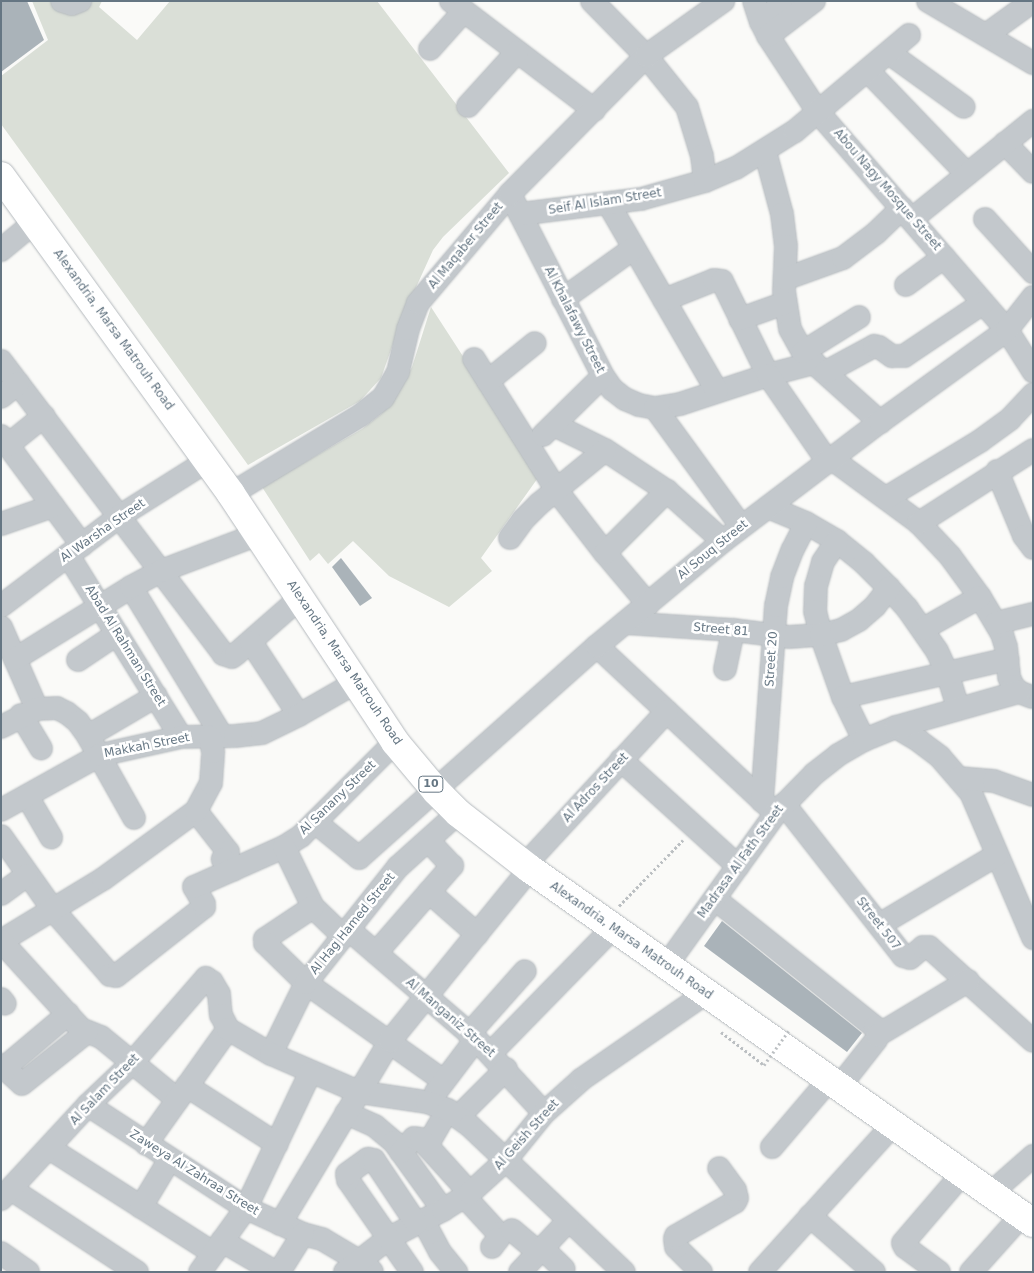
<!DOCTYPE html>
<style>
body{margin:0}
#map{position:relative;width:1034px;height:1273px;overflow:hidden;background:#fafaf8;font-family:"DejaVu Sans",sans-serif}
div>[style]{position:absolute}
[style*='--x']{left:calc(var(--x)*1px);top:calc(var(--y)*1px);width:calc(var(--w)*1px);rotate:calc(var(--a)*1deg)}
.green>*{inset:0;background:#dadfd7}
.building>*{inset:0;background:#aab3b9}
.path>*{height:3px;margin-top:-1.5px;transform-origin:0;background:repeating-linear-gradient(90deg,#bbbfc2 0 2.5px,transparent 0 5px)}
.roads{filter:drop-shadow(0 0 1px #b5babe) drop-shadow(0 0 1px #b5babe)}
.minor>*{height:22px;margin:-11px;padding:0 11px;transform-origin:11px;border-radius:11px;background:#c3c8cc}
.major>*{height:28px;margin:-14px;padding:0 14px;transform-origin:14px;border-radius:14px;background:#fff}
.path-bridge>*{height:3px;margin-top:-1.5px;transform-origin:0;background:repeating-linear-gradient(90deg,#bbbfc2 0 2.5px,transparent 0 5px)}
span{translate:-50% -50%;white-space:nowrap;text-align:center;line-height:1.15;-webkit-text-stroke:5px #fff;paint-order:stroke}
.shield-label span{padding:1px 4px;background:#fff;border:1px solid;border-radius:4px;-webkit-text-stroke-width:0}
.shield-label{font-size:11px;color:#657683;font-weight:700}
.street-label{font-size:12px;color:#657683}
.frame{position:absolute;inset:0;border:2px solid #657683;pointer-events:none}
</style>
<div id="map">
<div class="green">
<i style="clip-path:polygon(32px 1px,102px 1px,99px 7px,137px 40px,170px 1px,377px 1px,509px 173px,443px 237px,433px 250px,403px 316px,381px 378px,360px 401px,248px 465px,1px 124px,1px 76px,48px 40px)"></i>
<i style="clip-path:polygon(431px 307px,540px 475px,481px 558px,492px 571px,449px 607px,389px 576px,353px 541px,328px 564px,319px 553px,310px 561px,262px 487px,362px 429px,380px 415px,395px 398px,412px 367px)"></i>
</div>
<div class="building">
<i style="clip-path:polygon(1px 1px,27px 1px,44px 40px,1px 72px)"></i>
<i style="clip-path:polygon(341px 558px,372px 598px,360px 606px,332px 567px)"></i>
<i style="clip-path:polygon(722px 921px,862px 1033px,847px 1052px,704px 946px)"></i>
</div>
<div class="path">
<i style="--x:619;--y:906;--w:92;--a:-45.9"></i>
<i style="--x:721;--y:1032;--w:54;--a:37.5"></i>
</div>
<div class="roads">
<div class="minor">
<i style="--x:62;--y:1;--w:10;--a:17"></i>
<i style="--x:72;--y:4;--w:9;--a:-21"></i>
<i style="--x:451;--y:1;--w:180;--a:37.3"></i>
<i style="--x:592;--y:1;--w:77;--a:45.5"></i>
<i style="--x:646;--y:56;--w:65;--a:51.2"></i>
<i style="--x:687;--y:107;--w:51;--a:73"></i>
<i style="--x:702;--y:156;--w:25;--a:83"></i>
<i style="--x:754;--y:1;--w:22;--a:72"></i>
<i style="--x:761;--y:22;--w:16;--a:63"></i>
<i style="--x:768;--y:36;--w:91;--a:56.7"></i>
<i style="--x:818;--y:112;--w:289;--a:49.1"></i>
<i style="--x:1007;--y:330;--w:49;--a:57.6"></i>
<i style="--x:928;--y:1;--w:122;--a:30.6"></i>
<i style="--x:761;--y:22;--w:33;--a:-40"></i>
<i style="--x:986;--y:35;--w:58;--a:-35.9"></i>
<i style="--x:768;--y:36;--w:58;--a:-37.3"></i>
<i style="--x:430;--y:49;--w:51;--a:-48.2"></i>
<i style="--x:889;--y:53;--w:92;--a:35.8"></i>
<i style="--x:868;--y:71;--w:143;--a:46.1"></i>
<i style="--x:468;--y:106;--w:73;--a:-47.8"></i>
<i style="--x:1005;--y:143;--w:40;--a:46"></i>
<i style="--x:765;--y:151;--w:65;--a:74.9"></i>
<i style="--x:782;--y:214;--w:32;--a:83"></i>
<i style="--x:786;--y:246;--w:45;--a:92.5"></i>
<i style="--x:784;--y:291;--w:38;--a:81"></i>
<i style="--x:790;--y:329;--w:26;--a:61"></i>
<i style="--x:803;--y:352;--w:16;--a:45"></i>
<i style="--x:814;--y:363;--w:89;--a:41.8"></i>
<i style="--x:514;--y:202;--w:195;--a:62.9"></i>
<i style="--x:603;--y:376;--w:16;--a:55"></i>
<i style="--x:612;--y:389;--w:16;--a:38"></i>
<i style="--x:625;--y:399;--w:15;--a:23"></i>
<i style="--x:639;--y:405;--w:16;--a:11"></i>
<i style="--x:655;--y:408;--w:25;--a:-9"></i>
<i style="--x:680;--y:404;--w:93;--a:-18.2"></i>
<i style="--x:768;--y:375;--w:48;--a:-14.6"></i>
<i style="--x:608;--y:203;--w:217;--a:59.9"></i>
<i style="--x:520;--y:214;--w:122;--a:-7.1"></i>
<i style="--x:641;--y:199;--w:66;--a:-15.7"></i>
<i style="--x:705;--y:181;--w:34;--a:-23"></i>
<i style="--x:736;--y:168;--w:70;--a:-32.1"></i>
<i style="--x:795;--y:131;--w:149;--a:-40.1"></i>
<i style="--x:912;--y:219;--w:156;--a:-39"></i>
<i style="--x:985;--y:219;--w:72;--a:47.8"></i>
<i style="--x:1;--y:250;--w:45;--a:-39.6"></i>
<i style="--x:785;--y:279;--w:62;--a:-19.9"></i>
<i style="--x:843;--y:258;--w:41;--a:-37.1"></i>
<i style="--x:876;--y:233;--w:36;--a:-44"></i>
<i style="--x:906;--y:285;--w:47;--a:-36.4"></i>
<i style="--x:563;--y:299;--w:87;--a:-35.7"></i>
<i style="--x:664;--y:300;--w:54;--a:-21.8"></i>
<i style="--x:714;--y:280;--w:8;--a:7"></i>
<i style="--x:722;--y:281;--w:105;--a:63.9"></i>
<i style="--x:768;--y:375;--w:106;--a:55.4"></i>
<i style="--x:740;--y:319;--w:48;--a:-19.6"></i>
<i style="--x:803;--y:352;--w:66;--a:-32"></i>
<i style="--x:474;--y:359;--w:156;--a:57.8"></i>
<i style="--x:557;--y:491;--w:78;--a:52.3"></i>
<i style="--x:605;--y:553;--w:67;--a:49.9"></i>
<i style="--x:1;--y:361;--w:368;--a:52.8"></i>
<i style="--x:223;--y:654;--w:9;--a:18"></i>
<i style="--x:232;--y:657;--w:5;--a:-37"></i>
<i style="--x:236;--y:654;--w:85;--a:-41.2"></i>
<i style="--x:826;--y:372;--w:55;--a:-28.4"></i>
<i style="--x:874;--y:346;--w:5;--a:11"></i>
<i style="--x:879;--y:347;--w:16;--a:35"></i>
<i style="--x:892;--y:356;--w:12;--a:0"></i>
<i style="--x:904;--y:356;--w:95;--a:-33.9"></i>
<i style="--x:488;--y:381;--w:60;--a:-39"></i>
<i style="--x:1;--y:397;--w:22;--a:-39"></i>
<i style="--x:655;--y:408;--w:146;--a:53.9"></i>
<i style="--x:554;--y:425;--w:57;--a:26.1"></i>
<i style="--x:605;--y:450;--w:74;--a:33.5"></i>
<i style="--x:667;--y:491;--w:75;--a:41.8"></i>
<i style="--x:543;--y:435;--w:84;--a:-44.5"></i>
<i style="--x:1;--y:436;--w:136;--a:53.4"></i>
<i style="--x:8;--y:445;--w:46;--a:-38.9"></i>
<i style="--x:832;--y:459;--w:108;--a:36.3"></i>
<i style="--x:919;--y:523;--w:45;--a:46.8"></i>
<i style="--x:950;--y:556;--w:51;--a:53.8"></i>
<i style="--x:980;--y:597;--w:43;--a:59.3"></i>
<i style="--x:1002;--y:634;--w:14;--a:73"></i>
<i style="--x:1006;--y:647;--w:30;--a:84"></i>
<i style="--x:1009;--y:677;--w:10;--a:66"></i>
<i style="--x:1013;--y:686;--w:8;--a:45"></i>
<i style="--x:1019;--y:692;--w:14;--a:21"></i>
<i style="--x:997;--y:471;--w:70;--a:67.4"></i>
<i style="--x:1024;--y:536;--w:15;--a:53"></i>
<i style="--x:231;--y:494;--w:152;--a:-31.3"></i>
<i style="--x:361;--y:415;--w:28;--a:-38"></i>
<i style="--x:383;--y:398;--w:30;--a:-60"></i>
<i style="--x:398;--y:372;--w:44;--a:-76.9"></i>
<i style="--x:408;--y:329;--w:28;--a:-69"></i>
<i style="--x:418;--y:303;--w:143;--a:-49.8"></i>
<i style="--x:510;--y:194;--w:194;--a:-45.4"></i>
<i style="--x:646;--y:56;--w:95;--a:-35.5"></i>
<i style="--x:886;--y:498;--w:110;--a:-31.2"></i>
<i style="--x:980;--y:441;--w:37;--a:-36"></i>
<i style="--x:1010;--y:419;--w:34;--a:-47"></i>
<i style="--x:768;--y:507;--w:41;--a:22.8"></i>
<i style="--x:806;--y:523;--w:36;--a:30"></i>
<i style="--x:837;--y:541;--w:35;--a:39"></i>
<i style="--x:864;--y:563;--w:35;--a:45"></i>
<i style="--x:889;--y:588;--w:27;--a:48"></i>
<i style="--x:907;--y:608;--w:52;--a:55.1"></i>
<i style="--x:937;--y:651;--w:26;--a:65"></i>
<i style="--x:948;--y:675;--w:34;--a:73"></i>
<i style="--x:919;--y:523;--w:135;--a:-32.6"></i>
<i style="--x:1;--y:524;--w:55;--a:-19.1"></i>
<i style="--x:510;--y:538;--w:22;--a:-54"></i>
<i style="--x:523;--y:520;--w:23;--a:-45"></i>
<i style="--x:539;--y:504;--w:85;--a:-39.3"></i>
<i style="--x:837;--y:541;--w:25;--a:124"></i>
<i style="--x:823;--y:562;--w:25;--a:106"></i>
<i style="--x:816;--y:586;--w:25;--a:92"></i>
<i style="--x:815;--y:611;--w:25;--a:76"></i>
<i style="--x:821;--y:635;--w:66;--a:70.5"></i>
<i style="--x:843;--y:697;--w:48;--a:64"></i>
<i style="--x:605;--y:553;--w:88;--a:-45"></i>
<i style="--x:68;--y:555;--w:214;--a:58.2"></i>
<i style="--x:131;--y:587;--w:175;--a:58.6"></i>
<i style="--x:1;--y:606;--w:149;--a:-37.1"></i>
<i style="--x:120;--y:516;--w:103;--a:-32.3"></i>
<i style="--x:625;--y:623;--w:108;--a:3.7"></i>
<i style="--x:733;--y:630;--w:56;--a:7.1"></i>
<i style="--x:789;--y:637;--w:32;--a:-4"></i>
<i style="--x:821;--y:635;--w:21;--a:-14"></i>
<i style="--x:841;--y:630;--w:21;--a:-29"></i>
<i style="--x:859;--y:620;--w:21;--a:-41"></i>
<i style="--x:875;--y:606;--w:23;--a:-52"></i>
<i style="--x:996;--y:623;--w:38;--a:-14"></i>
<i style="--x:1;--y:627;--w:90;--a:66.3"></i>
<i style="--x:923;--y:629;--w:65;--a:-29.3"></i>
<i style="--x:251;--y:642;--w:87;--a:56.7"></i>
<i style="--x:597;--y:646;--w:237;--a:43.1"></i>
<i style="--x:15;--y:659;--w:137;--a:-31.8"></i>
<i style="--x:131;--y:587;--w:34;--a:-28"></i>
<i style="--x:161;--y:571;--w:105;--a:-20.7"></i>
<i style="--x:78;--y:660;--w:47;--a:-33.7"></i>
<i style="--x:725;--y:669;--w:40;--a:-78"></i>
<i style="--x:843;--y:697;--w:169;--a:-13"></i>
<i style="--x:21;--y:715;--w:39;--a:59"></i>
<i style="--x:1;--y:727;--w:40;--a:-26.6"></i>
<i style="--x:37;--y:709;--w:20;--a:-3"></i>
<i style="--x:57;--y:708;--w:11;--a:27"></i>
<i style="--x:67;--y:713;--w:14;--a:39"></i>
<i style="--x:78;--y:722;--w:17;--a:54"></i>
<i style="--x:88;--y:736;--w:94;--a:60.7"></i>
<i style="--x:896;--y:727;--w:27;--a:31"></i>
<i style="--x:919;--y:741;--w:26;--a:37"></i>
<i style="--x:940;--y:757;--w:48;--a:49.3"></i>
<i style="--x:971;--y:793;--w:158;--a:66.8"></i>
<i style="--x:88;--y:736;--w:79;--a:-30.5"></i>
<i style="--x:621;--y:760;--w:158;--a:42.2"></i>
<i style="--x:959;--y:778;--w:35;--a:5"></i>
<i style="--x:994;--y:781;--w:41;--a:19.7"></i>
<i style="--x:27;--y:796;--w:48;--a:59.7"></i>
<i style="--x:762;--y:801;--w:196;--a:-85.9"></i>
<i style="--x:776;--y:606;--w:30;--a:-78"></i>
<i style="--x:782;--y:577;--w:30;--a:-69"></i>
<i style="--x:793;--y:549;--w:29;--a:-63"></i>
<i style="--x:784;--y:804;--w:193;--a:51.9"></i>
<i style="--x:903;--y:956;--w:7;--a:16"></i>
<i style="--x:910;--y:958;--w:17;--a:-40"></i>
<i style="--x:923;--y:947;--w:6;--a:0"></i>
<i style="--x:929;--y:947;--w:140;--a:42.1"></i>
<i style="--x:1;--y:810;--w:113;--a:-29.1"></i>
<i style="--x:100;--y:755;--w:83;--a:-12.5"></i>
<i style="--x:181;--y:737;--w:54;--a:-1.1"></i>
<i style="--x:235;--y:736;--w:27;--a:-6"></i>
<i style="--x:262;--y:733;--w:41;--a:-25.9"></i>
<i style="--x:299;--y:715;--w:64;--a:-29.7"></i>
<i style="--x:196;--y:811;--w:52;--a:52"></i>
<i style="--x:228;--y:852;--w:9;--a:126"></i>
<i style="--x:223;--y:859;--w:15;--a:48"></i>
<i style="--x:315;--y:822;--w:57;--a:39.3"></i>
<i style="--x:359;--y:858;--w:319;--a:-41.7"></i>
<i style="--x:597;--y:646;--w:164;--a:-39.8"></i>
<i style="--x:723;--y:541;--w:197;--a:-37.2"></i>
<i style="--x:880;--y:422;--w:157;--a:-35.9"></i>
<i style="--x:1007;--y:330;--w:42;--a:-51.8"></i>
<i style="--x:1;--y:836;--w:92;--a:54.8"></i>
<i style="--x:54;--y:911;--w:85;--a:48.8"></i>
<i style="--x:110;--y:975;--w:6;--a:9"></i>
<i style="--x:116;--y:976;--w:112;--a:-38.1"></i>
<i style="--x:204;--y:907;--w:3;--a:-90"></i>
<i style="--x:204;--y:904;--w:20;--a:-120"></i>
<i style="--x:194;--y:887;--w:98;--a:-24"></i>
<i style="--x:284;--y:847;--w:20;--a:-33"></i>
<i style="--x:301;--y:836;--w:133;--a:-45"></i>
<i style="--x:284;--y:847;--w:67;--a:64.2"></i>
<i style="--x:313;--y:907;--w:42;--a:44"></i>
<i style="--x:525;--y:865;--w:209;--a:-47.3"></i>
<i style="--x:429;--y:892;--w:64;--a:41.2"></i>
<i style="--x:1;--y:894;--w:32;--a:-36"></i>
<i style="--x:715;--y:899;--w:205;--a:38.7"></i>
<i style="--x:875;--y:1027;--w:9;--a:69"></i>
<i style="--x:878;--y:1035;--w:5;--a:112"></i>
<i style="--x:876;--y:1040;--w:60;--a:128.2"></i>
<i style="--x:313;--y:907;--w:58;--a:146.3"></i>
<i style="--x:265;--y:939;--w:4;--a:90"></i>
<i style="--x:265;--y:943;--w:57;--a:44.3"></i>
<i style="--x:306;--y:983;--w:169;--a:35.4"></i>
<i style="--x:879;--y:925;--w:137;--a:-30.7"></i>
<i style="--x:348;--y:929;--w:169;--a:40.7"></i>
<i style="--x:476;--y:1039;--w:100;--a:47.4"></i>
<i style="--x:1;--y:941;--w:119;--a:-31.3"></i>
<i style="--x:103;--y:879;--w:115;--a:-36.2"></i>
<i style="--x:196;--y:811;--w:32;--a:-62"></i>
<i style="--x:211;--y:783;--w:31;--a:-86"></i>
<i style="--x:213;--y:752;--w:15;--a:-101"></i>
<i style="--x:1;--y:941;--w:119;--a:47.7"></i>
<i style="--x:81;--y:1029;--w:22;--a:22"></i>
<i style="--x:101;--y:1037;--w:99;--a:39.3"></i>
<i style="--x:376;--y:953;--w:116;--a:-48.9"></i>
<i style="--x:452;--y:866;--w:35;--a:-133"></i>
<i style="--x:666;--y:966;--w:188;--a:-54.3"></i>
<i style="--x:776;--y:813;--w:54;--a:-45.7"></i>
<i style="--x:814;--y:774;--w:31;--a:-38"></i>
<i style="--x:838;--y:755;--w:30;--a:-30"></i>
<i style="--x:864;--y:740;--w:35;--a:-22"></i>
<i style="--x:896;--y:727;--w:128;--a:-15.9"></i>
<i style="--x:1;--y:999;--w:6;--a:51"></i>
<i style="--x:469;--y:1034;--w:84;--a:-48.4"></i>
<i style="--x:878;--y:1035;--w:105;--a:-31"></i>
<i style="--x:491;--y:1053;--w:175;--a:-45.7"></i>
<i style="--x:271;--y:1054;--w:79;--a:-63.8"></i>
<i style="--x:306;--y:983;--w:148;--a:-51.6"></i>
<i style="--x:398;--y:867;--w:81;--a:-42"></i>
<i style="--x:1;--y:1065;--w:28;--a:42"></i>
<i style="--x:22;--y:1084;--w:83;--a:-38.7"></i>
<i style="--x:4;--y:1068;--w:84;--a:-40.2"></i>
<i style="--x:187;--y:1086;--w:107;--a:32.8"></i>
<i style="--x:436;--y:1092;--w:66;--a:-53"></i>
<i style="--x:88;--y:1105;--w:189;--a:33.1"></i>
<i style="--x:246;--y:1208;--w:63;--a:24.5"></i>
<i style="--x:303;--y:1234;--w:20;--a:15"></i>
<i style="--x:322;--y:1239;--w:51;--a:30.6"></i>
<i style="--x:366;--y:1265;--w:9;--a:49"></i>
<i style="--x:346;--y:1113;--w:32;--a:24"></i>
<i style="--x:375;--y:1126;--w:25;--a:40"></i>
<i style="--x:394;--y:1142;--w:84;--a:54.2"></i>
<i style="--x:458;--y:1117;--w:68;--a:-45"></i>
<i style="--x:146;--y:1144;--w:141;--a:-54.5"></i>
<i style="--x:428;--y:1144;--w:39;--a:-60"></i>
<i style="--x:772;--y:1147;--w:88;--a:-49.6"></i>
<i style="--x:49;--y:1148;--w:195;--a:32.6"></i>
<i style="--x:401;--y:1152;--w:19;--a:-47"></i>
<i style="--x:414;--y:1138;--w:7;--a:8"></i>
<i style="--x:421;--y:1139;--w:73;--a:47.8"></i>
<i style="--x:11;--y:1189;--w:151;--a:33.4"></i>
<i style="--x:991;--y:1193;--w:56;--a:-41.4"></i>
<i style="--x:465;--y:1197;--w:49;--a:47.5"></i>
<i style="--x:498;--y:1233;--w:6;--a:90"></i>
<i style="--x:498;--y:1239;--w:10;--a:127"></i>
<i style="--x:1;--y:1199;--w:128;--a:-47.2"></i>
<i style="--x:88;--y:1105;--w:61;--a:-43.7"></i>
<i style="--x:132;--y:1063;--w:113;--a:-49"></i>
<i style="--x:206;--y:978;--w:7;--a:34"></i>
<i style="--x:212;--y:982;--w:14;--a:60"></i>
<i style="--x:219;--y:994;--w:21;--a:85"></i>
<i style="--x:221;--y:1015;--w:16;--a:63"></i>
<i style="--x:228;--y:1029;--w:50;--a:30.2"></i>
<i style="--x:271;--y:1054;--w:96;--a:23.4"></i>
<i style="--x:359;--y:1092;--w:69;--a:8.4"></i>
<i style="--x:427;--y:1102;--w:22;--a:21"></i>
<i style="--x:448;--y:1110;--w:27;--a:36"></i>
<i style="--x:470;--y:1126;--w:212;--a:43.5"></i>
<i style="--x:141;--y:1207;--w:56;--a:-58.9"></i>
<i style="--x:810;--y:1216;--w:85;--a:41.2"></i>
<i style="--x:423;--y:1220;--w:36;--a:62"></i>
<i style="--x:440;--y:1252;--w:26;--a:51"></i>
<i style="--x:280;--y:1224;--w:214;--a:-59"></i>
<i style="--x:390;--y:1041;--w:222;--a:-50.9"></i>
<i style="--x:512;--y:1230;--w:34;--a:40"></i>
<i style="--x:222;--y:1241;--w:61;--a:30.3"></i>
<i style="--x:542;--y:1248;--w:30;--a:44"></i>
<i style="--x:1;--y:1253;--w:33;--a:35"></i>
<i style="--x:200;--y:1272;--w:79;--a:-54.3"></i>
<i style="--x:246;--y:1208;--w:149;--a:-64.6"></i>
<i style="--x:279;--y:1272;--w:45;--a:-57.7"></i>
<i style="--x:345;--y:1272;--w:56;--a:-37.7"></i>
<i style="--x:389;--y:1238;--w:61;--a:-27.4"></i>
<i style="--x:443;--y:1210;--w:32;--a:-32"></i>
<i style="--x:470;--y:1193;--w:47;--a:-42.4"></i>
<i style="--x:505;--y:1161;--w:62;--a:-50.9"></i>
<i style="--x:544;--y:1113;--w:51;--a:-41.8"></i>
<i style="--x:582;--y:1079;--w:151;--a:-34.7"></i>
<i style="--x:412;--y:1272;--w:112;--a:-124.8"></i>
<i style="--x:348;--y:1180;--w:6;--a:-99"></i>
<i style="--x:347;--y:1174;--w:26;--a:-36"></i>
<i style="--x:368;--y:1159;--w:6;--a:9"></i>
<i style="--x:374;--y:1160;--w:76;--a:56.3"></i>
<i style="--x:520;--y:1272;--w:70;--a:-46.7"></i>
<i style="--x:701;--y:1272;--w:35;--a:-135"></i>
<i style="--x:676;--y:1247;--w:8;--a:-97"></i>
<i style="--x:675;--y:1239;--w:3;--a:-72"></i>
<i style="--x:676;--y:1236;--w:68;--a:-30"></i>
<i style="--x:735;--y:1202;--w:4;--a:-63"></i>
<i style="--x:737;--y:1198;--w:8;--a:-104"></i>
<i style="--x:735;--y:1190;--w:27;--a:-126"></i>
<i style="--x:760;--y:1272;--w:198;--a:-47.9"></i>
<i style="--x:939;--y:1272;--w:42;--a:-143.7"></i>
<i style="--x:905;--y:1247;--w:4;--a:-117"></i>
<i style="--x:903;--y:1243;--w:92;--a:-49.4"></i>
<i style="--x:971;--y:1272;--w:76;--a:-48.2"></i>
</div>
<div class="major">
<i style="--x:1;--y:176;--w:392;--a:54.1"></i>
<i style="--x:231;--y:494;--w:297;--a:56.5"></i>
<i style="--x:395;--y:742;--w:64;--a:50.1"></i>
<i style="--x:436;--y:791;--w:31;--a:45"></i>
<i style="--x:458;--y:813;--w:91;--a:37.9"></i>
<i style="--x:530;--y:869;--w:615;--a:35.14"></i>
</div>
</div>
<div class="path-bridge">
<i style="--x:764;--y:1065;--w:44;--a:-54.2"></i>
</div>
<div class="shield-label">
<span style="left:431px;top:784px">10</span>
</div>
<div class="street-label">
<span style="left:887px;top:190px;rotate:49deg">Abou Nagy Mosque Street</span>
<span style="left:605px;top:202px;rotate:-9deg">Seif Al Islam Street</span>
<span style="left:466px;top:246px;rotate:-50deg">Al Maqaber Street</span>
<span style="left:574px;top:320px;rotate:63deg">Al Khalafawy Street</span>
<span style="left:113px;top:330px;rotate:54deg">Alexandria, Marsa Matrouh Road</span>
<span style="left:103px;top:531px;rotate:-35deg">Al Warsha Street</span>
<span style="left:713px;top:550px;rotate:-39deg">Al Souq Street</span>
<span style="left:721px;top:630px;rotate:5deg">Street 81</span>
<span style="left:125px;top:646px;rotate:58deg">Abad Al Rahman Street</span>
<span style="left:772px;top:659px;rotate:-86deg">Street 20</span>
<span style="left:344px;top:663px;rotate:56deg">Alexandria, Marsa Matrouh Road</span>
<span style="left:147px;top:746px;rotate:-11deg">Makkah Street</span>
<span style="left:596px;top:788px;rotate:-47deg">Al Adros Street</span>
<span style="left:338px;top:798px;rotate:-44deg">Al Sanany Street</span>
<span style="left:741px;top:862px;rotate:-54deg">Madrasa Al Fath Street</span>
<span style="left:353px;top:924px;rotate:-51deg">Al Hag Hamed Street</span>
<span style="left:878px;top:924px;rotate:52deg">Street 507</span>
<span style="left:631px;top:941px;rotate:35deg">Alexandria, Marsa Matrouh Road</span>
<span style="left:450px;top:1018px;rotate:41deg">Al Manganiz Street</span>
<span style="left:105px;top:1090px;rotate:-46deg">Al Salam Street</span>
<span style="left:527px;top:1135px;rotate:-48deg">Al Geish Street</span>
<span style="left:194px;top:1173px;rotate:32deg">Zaweya Al Zahraa Street</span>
</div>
<div class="frame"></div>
</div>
